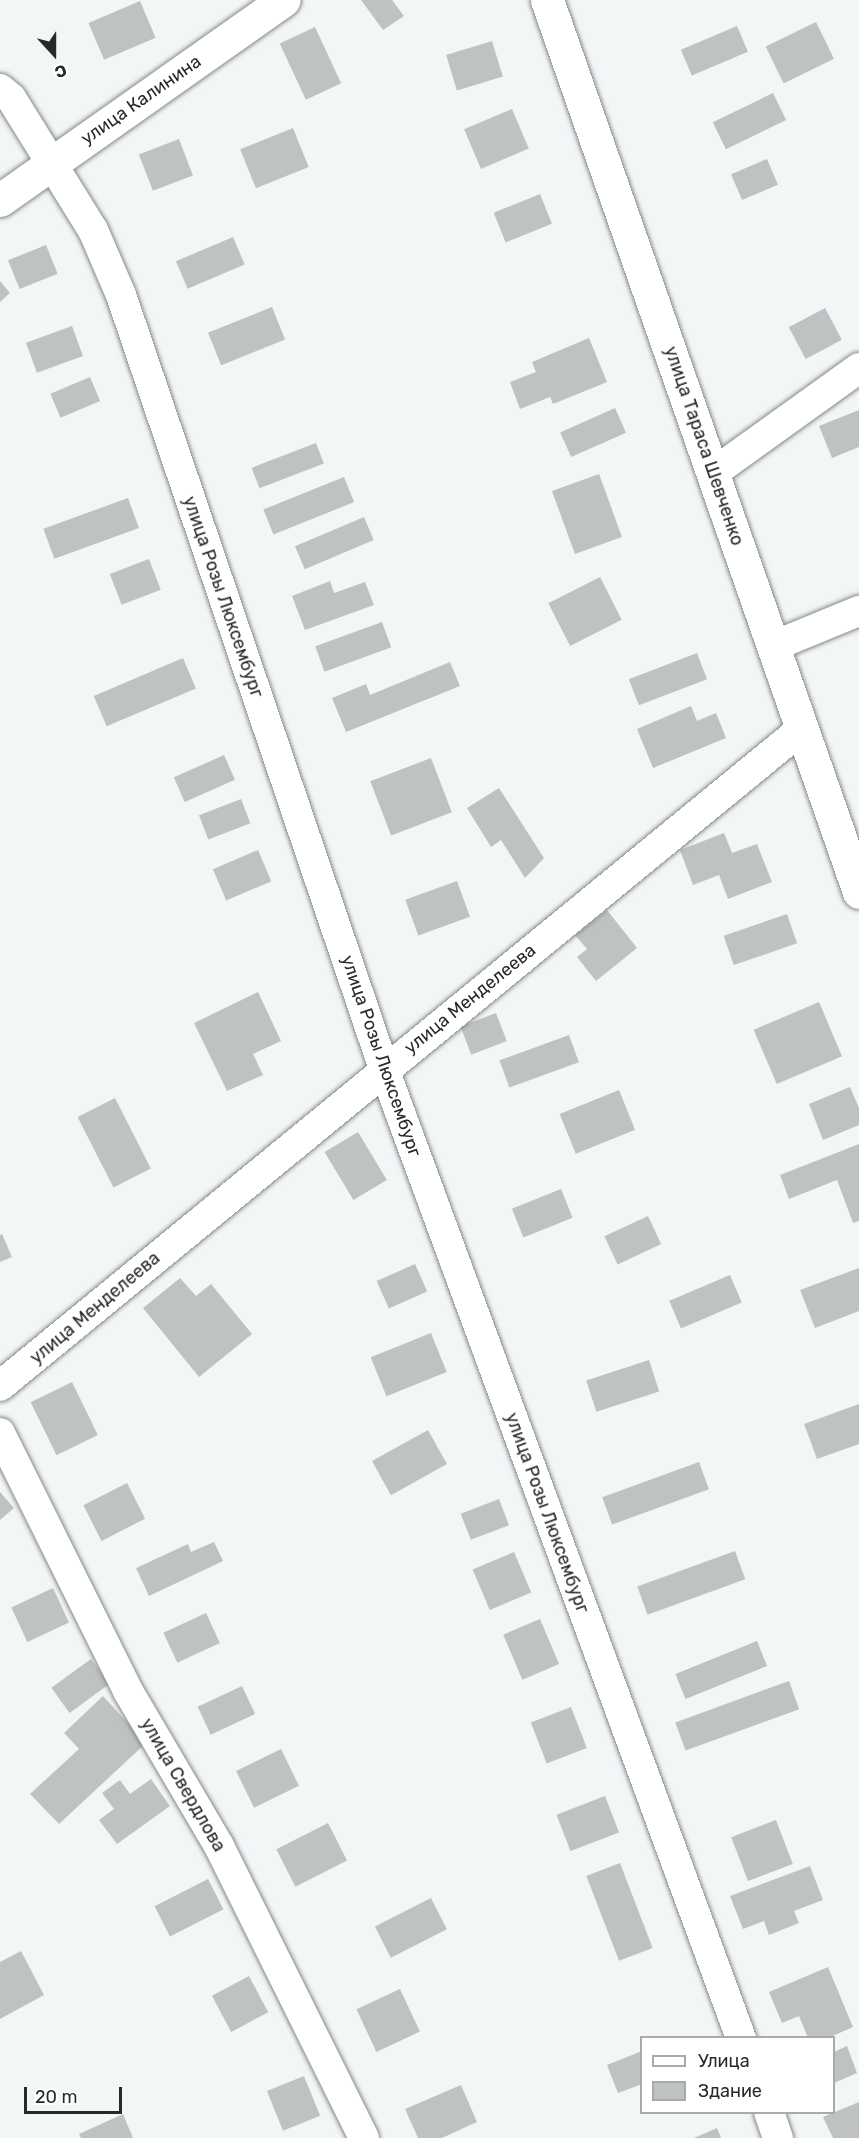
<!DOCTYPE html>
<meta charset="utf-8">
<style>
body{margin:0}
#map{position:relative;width:859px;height:2138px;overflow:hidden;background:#f2f6f7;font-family:Rubik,sans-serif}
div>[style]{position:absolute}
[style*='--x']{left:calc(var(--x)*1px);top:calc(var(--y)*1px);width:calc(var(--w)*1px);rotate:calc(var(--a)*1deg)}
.building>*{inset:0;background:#bec2c3;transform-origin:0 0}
.roads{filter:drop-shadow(0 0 2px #85898a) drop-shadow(0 0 2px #85898a)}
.minor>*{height:30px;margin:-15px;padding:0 15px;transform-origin:15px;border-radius:15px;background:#fff}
.tertiary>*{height:33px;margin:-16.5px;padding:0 16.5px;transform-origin:16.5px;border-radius:16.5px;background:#fff}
span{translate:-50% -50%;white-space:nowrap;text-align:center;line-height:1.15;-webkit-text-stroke:4.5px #fff;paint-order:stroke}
.street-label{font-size:18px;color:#282a2a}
.legend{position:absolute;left:640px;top:2036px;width:195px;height:78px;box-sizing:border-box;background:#fff;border:2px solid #a9aaaa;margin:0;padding:8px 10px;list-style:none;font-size:18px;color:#282a2a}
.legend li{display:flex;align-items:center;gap:12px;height:30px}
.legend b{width:30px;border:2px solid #a9aaaa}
.north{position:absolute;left:24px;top:24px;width:60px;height:60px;-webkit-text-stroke:4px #fff;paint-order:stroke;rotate:159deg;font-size:16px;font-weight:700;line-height:24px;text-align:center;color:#282a2a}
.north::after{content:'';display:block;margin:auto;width:21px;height:27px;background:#282a2a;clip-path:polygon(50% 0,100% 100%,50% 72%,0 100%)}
.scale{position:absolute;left:24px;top:2087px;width:98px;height:27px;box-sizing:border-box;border:3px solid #282a2a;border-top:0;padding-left:8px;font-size:18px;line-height:21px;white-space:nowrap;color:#282a2a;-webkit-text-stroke:4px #fff;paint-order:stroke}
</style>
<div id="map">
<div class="building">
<i style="clip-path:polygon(361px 0,392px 0,404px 16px,383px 30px)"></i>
<i style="left:140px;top:1px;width:40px;height:56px;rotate:67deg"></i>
<i style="left:816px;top:22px;width:41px;height:56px;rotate:64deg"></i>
<i style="left:737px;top:26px;width:28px;height:61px;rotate:67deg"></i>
<i style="left:315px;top:27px;width:62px;height:39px;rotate:65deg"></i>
<i style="left:492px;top:41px;width:37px;height:48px;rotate:73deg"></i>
<i style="left:773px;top:93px;width:30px;height:67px;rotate:64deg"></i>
<i style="left:512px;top:109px;width:43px;height:52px;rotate:67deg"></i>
<i style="left:293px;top:128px;width:42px;height:57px;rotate:68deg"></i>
<i style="left:179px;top:139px;width:39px;height:43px;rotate:69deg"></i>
<i style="left:767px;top:159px;width:28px;height:39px;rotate:67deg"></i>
<i style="left:540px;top:194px;width:32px;height:50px;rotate:68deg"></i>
<i style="left:233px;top:237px;width:30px;height:62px;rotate:67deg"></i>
<i style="left:46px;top:245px;width:31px;height:41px;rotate:68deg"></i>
<i style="clip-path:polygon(0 281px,10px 293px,0 302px)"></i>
<i style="left:272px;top:307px;width:35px;height:69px;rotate:68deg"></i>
<i style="left:825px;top:308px;width:36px;height:41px;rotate:62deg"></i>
<i style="left:72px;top:326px;width:32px;height:49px;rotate:70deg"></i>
<i style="clip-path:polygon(589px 338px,607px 382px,553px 404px,550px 397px,520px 409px,510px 382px,536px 372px,532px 362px)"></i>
<i style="left:90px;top:377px;width:26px;height:43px;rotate:67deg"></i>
<i style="left:615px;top:408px;width:27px;height:60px;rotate:66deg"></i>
<i style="clip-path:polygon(859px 410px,859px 447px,832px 458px,819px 426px)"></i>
<i style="left:316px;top:443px;width:22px;height:69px;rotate:69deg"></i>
<i style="left:599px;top:474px;width:67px;height:50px;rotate:70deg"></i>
<i style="left:344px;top:477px;width:27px;height:87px;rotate:68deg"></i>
<i style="left:128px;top:498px;width:32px;height:90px;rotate:70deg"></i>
<i style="left:364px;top:517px;width:25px;height:75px;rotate:67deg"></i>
<i style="left:149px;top:559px;width:33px;height:42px;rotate:69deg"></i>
<i style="left:600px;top:577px;width:48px;height:58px;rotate:63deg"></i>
<i style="clip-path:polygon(330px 581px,334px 593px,365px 582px,374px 605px,305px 630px,292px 596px)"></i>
<i style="left:382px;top:622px;width:27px;height:71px;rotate:70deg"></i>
<i style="left:697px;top:653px;width:28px;height:73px;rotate:69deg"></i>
<i style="left:183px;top:658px;width:33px;height:97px;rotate:67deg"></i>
<i style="clip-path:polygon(450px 662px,460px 686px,346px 732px,332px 698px,366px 684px,370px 695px)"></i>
<i style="clip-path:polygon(691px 706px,697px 721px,716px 713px,726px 738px,653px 768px,637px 729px)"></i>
<i style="left:224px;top:755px;width:27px;height:55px;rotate:66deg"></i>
<i style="left:431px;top:758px;width:58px;height:65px;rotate:69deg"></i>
<i style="clip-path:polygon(499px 788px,544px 858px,525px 878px,501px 840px,491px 847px,467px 808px)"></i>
<i style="left:241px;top:799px;width:26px;height:45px;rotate:69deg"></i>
<i style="clip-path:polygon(724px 833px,732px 853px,757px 844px,772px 882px,728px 899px,719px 875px,693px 885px,680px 850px)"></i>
<i style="left:258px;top:850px;width:34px;height:49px;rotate:67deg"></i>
<i style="left:457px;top:881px;width:38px;height:55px;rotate:70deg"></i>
<i style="clip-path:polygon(607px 910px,637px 948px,596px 981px,577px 957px,587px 949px,575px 935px)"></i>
<i style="left:787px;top:914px;width:31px;height:67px;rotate:71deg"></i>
<i style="clip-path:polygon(258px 992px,281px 1041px,253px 1054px,263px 1075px,227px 1091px,194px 1023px)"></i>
<i style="left:819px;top:1002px;width:59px;height:71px;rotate:67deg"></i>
<i style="left:496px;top:1013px;width:30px;height:38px;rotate:69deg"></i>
<i style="left:569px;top:1035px;width:29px;height:74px;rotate:70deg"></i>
<i style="clip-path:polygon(850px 1087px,859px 1108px,859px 1125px,823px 1140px,809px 1104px)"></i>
<i style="left:619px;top:1090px;width:43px;height:64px;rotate:68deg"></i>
<i style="left:115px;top:1098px;width:79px;height:42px;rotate:63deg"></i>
<i style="left:358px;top:1132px;width:56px;height:39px;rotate:59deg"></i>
<i style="clip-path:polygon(859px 1144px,859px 1221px,853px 1223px,837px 1180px,789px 1199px,780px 1175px)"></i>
<i style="left:561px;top:1189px;width:31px;height:53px;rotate:68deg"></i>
<i style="left:648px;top:1216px;width:31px;height:48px;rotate:65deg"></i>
<i style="clip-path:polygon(2px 1234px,12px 1257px,0 1262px,0 1235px)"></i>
<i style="left:415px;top:1264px;width:30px;height:42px;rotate:66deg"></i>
<i style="clip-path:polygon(859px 1268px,859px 1311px,815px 1328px,800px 1290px)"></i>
<i style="left:730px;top:1275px;width:30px;height:66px;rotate:67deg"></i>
<i style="clip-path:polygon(180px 1278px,196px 1296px,211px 1284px,252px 1334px,199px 1377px,143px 1308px)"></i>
<i style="left:431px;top:1333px;width:42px;height:65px;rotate:68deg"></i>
<i style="left:649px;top:1360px;width:33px;height:66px;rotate:72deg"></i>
<i style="left:72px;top:1382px;width:59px;height:46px;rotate:64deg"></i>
<i style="clip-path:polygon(859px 1404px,859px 1444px,817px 1459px,804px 1424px)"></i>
<i style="left:428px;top:1430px;width:39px;height:64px;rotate:61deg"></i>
<i style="left:699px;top:1462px;width:29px;height:103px;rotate:70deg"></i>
<i style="left:127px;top:1483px;width:40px;height:49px;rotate:63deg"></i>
<i style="clip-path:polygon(0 1492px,14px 1508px,0 1520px)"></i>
<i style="left:499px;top:1499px;width:28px;height:41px;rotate:69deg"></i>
<i style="clip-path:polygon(214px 1542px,223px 1561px,149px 1596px,136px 1568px,188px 1544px,191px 1552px)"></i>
<i style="left:735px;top:1551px;width:30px;height:104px;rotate:70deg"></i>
<i style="left:514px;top:1552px;width:44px;height:45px;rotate:67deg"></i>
<i style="left:53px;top:1588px;width:38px;height:46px;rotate:65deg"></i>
<i style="left:206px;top:1613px;width:33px;height:47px;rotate:65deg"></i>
<i style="left:540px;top:1619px;width:49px;height:40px;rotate:67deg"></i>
<i style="left:757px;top:1641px;width:27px;height:88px;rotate:68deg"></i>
<i style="left:91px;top:1659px;width:31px;height:49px;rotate:54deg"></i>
<i style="left:789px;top:1681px;width:30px;height:121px;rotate:70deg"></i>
<i style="left:242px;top:1686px;width:31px;height:49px;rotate:65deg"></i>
<i style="clip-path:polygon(103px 1696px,146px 1743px,59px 1824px,30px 1794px,79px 1749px,64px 1733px)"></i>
<i style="left:571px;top:1707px;width:44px;height:43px;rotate:69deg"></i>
<i style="left:281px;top:1749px;width:41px;height:50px;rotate:64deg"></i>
<i style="clip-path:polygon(151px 1779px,170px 1806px,117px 1844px,99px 1820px,114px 1809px,102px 1793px,120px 1780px,130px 1794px)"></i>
<i style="left:605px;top:1796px;width:39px;height:52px;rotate:69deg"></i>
<i style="left:776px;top:1820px;width:47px;height:48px;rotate:69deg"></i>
<i style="left:328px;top:1823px;width:42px;height:58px;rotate:63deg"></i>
<i style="left:620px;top:1863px;width:91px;height:36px;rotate:69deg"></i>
<i style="clip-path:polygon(810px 1866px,823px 1900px,794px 1911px,799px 1923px,769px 1935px,764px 1921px,743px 1929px,730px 1896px)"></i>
<i style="left:208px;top:1879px;width:34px;height:60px;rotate:63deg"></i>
<i style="left:431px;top:1898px;width:35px;height:63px;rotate:63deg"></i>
<i style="clip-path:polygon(21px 1951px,44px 1995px,0 2019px,0 1962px)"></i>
<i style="clip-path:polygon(828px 1967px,853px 2027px,828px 2038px,808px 2038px,799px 2016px,782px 2023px,769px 1992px)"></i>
<i style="left:249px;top:1976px;width:41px;height:42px;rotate:62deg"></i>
<i style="left:400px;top:1989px;width:47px;height:48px;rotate:65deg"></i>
<i style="clip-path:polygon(847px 2046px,857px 2073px,834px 2083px,834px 2052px)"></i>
<i style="clip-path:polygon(642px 2051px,642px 2084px,618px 2093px,607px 2065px)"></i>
<i style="left:304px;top:2076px;width:43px;height:40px;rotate:68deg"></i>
<i style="clip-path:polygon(461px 2085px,477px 2122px,442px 2138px,418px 2138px,405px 2109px)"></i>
<i style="clip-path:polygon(859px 2102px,859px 2138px,833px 2138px,823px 2117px)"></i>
<i style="clip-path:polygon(123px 2114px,133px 2138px,81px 2138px,79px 2134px)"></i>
<i style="clip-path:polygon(717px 2128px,721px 2138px,694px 2138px)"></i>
</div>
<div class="roads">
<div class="minor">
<i style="--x:0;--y:89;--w:14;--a:39"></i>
<i style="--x:11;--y:98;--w:155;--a:58.2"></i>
<i style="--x:93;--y:230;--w:71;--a:66.7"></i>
<i style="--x:121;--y:295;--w:817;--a:71.23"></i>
<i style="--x:384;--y:1069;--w:1033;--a:69.78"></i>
<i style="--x:713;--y:473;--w:180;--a:-35.7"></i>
<i style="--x:774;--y:646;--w:92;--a:-22.4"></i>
<i style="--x:0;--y:1386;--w:1038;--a:-39.33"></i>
<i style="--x:0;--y:1433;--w:288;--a:63.6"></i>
<i style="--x:128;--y:1691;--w:180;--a:59.6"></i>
<i style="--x:219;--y:1846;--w:326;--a:63.6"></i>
<i style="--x:769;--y:2112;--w:28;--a:71"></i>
</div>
<div class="tertiary">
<i style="--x:547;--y:0;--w:945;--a:70.72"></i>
<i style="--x:0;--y:200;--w:347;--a:-35.2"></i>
</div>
</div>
<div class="street-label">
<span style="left:141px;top:100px;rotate:-35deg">улица Калинина</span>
<span style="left:704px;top:446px;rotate:71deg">улица Тараса Шевченко</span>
<span style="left:223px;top:597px;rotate:71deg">улица Розы Люксембург</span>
<span style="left:470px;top:999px;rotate:-39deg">улица Менделеева</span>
<span style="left:381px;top:1056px;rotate:71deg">улица Розы Люксембург</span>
<span style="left:95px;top:1308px;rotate:-40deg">улица Менделеева</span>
<span style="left:547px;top:1513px;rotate:70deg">улица Розы Люксембург</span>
<span style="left:183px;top:1785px;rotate:60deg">улица Свердлова</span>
</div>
<ul class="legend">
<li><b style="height:8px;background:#fff"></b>Улица</li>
<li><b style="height:16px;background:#bec2c3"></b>Здание</li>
</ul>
<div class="north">С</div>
<div class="scale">20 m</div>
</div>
